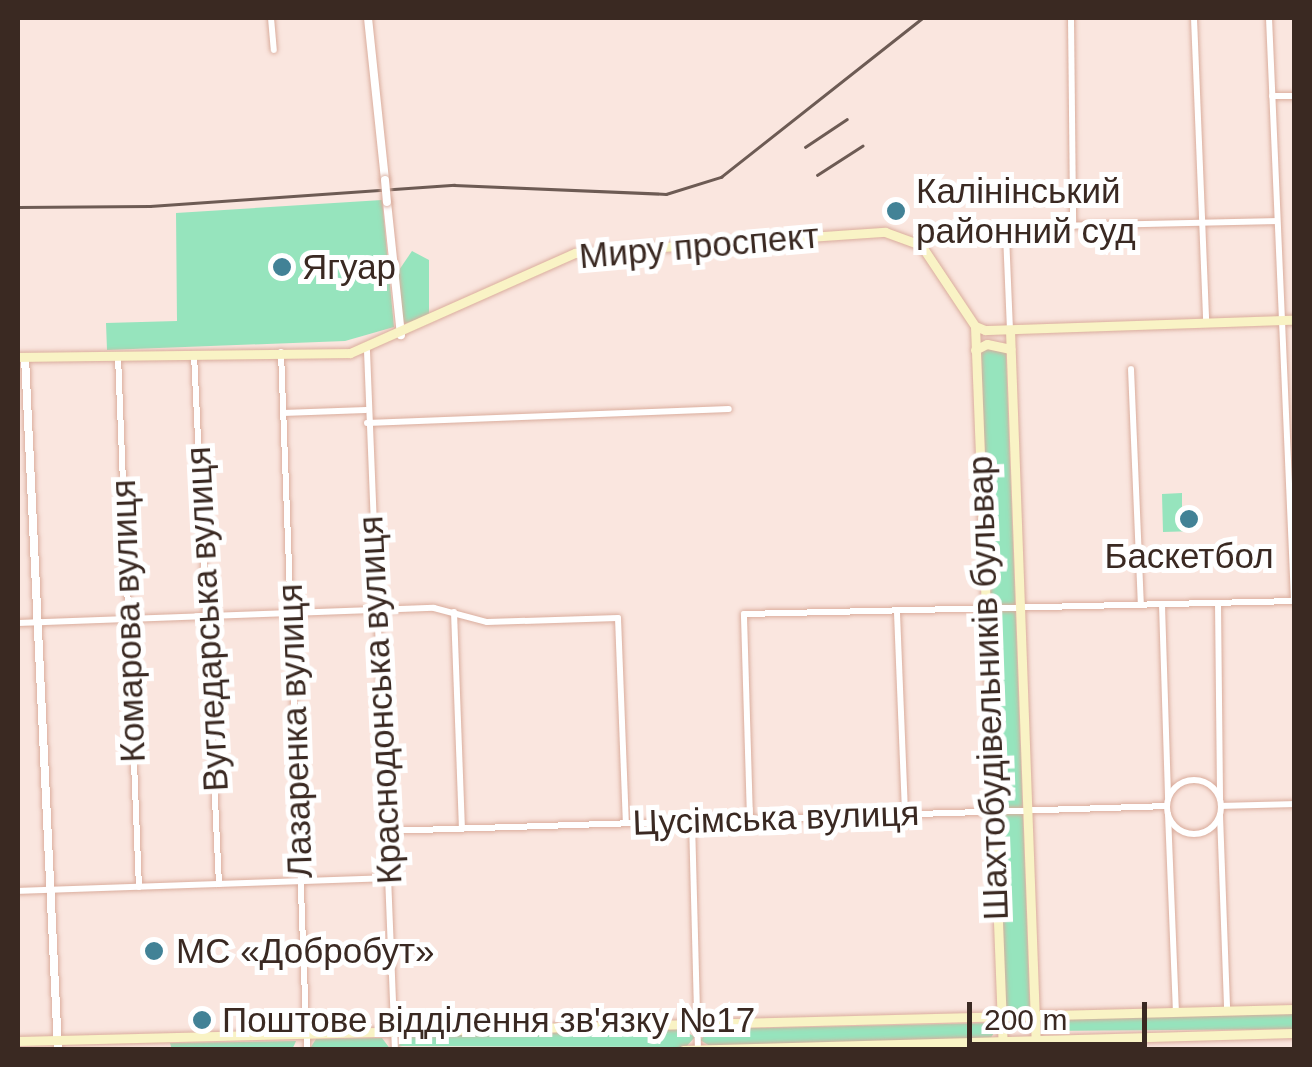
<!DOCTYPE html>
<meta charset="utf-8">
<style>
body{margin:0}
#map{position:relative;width:1312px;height:1067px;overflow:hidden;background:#fae6df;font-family:Helvetica,sans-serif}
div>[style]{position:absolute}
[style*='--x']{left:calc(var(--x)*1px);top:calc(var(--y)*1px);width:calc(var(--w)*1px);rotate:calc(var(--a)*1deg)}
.green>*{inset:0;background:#96e4bd}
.roads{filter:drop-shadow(0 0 2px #daad9d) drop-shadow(0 0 2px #daad9d)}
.minor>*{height:6px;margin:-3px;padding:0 3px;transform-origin:3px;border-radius:3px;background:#fff}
.minor>.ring{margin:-3px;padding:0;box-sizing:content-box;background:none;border:6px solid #fff;border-radius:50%}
.tertiary>*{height:8px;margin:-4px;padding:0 4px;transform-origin:4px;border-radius:4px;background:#fff}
.secondary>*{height:9px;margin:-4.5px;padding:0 4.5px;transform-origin:4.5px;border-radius:4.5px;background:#f9f3c5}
.rail>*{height:2.5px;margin:-1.25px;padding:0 1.25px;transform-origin:1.25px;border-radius:1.25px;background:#6d5b54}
.bridges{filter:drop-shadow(0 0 2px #daad9d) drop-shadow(0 0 2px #daad9d)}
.tertiary-bridge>*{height:8px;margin:-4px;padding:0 4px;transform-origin:4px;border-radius:4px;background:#fff}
.dots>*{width:28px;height:28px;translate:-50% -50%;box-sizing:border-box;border:5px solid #fff;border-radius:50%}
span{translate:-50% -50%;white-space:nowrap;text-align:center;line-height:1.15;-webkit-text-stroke:10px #fff;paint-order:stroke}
.poi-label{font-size:35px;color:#3a2922}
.left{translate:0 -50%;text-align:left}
.street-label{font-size:35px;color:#3a2922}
.frame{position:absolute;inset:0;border:20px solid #3a2922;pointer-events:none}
.scale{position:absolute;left:967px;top:1002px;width:180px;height:45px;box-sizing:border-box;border:5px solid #3a2922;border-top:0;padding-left:12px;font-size:30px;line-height:35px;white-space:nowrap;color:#3a2922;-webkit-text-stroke:8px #fff;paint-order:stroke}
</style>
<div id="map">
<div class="green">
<i style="clip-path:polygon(382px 200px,394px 327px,345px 341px,107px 350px,106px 323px,177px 321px,176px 213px)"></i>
<i style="clip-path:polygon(412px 251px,429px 260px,429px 316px,400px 325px,395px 276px)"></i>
<i style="clip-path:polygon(987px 348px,1006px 352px,1030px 1009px,1024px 1011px,1005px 1010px,981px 352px)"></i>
<i style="clip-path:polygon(1182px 493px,1182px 507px,1196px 507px,1196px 531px,1163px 532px,1162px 494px)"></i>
<i style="clip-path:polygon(1294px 1014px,1294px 1029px,1041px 1031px,1047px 1019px)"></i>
<i style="clip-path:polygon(990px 1023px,996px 1030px,990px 1039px,710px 1046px,700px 1040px,711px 1029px)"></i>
<i style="clip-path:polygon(681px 1029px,695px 1037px,686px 1047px,398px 1046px,407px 1036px)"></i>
<i style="clip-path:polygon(382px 1038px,391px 1050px,309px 1050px,316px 1039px)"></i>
<i style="clip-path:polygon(296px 1041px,292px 1050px,172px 1050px,170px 1043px)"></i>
</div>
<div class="roads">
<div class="minor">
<i style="--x:271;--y:18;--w:32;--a:85"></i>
<i style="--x:1071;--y:18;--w:208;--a:89.4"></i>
<i style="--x:1194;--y:18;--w:305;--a:87.7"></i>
<i style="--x:1269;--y:18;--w:584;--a:87.54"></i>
<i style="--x:1272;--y:96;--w:22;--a:0"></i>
<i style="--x:1010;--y:330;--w:96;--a:-92.4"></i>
<i style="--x:1006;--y:234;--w:10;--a:-45"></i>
<i style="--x:1013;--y:227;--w:263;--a:-1.3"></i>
<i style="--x:367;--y:351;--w:700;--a:87.71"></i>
<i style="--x:281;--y:352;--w:698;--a:87.87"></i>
<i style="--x:194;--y:354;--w:531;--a:87.3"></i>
<i style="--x:118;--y:356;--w:531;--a:87.74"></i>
<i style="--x:1131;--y:369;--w:236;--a:87.6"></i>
<i style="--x:283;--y:413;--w:83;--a:-2.1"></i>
<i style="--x:367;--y:423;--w:362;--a:-2.2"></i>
<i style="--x:1218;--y:603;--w:196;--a:89.4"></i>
<i style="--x:1162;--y:605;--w:194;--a:88.2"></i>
<i style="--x:454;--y:612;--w:217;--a:87.9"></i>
<i style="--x:897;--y:613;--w:200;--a:87.7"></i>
<i style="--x:18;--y:623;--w:416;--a:-2.1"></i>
<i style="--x:434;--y:608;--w:55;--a:14.8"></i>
<i style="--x:487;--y:622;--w:131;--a:-1.7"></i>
<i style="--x:618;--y:618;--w:205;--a:87.8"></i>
<i class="ring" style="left:1167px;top:780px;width:48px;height:48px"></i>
<i style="--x:1221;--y:806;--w:73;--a:-1.6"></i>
<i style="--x:1168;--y:814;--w:198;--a:87.7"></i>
<i style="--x:1220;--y:815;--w:195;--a:87.9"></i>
<i style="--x:750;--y:819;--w:205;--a:-91.7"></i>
<i style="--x:744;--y:614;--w:550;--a:-1.35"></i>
<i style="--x:692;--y:821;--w:229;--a:88.5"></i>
<i style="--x:386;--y:831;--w:781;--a:-1.83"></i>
<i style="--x:18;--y:891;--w:370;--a:-2"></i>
</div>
<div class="tertiary">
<i style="--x:368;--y:18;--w:163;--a:84"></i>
<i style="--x:387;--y:202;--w:134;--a:84"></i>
<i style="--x:25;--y:357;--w:694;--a:87.27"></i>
</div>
<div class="secondary">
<i style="--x:975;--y:326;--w:725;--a:87.79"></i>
<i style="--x:1010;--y:330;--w:720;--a:87.93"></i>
<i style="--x:975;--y:350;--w:13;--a:-27"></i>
<i style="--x:987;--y:344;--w:24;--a:12"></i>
<i style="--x:18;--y:357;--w:332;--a:-0.7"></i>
<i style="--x:350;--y:353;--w:246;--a:-24"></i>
<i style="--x:575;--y:253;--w:311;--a:-3.9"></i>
<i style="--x:885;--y:232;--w:38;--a:20"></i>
<i style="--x:921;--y:245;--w:97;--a:56.3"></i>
<i style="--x:975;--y:326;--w:11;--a:22"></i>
<i style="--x:985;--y:330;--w:309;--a:-1.9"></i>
<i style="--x:18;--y:1041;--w:1276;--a:-1.44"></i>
<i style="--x:683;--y:1050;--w:611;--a:-1.59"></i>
</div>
</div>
<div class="rail">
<i style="--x:805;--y:147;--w:50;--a:-33.7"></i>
<i style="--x:817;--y:175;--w:54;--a:-32.8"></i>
<i style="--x:18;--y:207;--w:132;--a:-0.4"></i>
<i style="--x:150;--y:206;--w:305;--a:-4"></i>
<i style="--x:454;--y:185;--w:212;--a:2.4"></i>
<i style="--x:666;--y:194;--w:58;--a:-17.2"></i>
<i style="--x:721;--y:177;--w:256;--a:-38.3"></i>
</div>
<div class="bridges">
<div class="tertiary-bridge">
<i style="--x:385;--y:180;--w:22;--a:85"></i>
</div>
</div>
<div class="dots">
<i style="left:896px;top:211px;background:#428296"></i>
<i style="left:282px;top:267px;background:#428296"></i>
<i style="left:1189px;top:519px;background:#428296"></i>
<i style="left:154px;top:951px;background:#428296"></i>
<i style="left:202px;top:1020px;background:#428296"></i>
</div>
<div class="poi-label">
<span class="left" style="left:916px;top:211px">Калінінський<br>районний суд</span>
<span class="left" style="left:302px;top:267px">Ягуар</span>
<span style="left:1189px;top:556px">Баскетбол</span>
<span class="left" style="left:176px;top:951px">МС «Добробут»</span>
<span class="left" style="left:222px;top:1020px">Поштове відділення зв'язку №17</span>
</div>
<div class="street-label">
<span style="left:699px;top:246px;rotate:-5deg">Миру проспект</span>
<span style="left:207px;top:619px;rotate:-93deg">Вугледарська вулиця</span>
<span style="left:128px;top:621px;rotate:-92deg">Комарова вулиця</span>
<span style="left:988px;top:688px;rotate:-92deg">Шахтобудівельників бульвар</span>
<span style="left:380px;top:700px;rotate:-93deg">Краснодонська вулиця</span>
<span style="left:295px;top:731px;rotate:-92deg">Лазаренка вулиця</span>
<span style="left:776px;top:818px;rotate:-2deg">Цусімська вулиця</span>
</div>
<div class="frame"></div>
<div class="scale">200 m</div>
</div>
